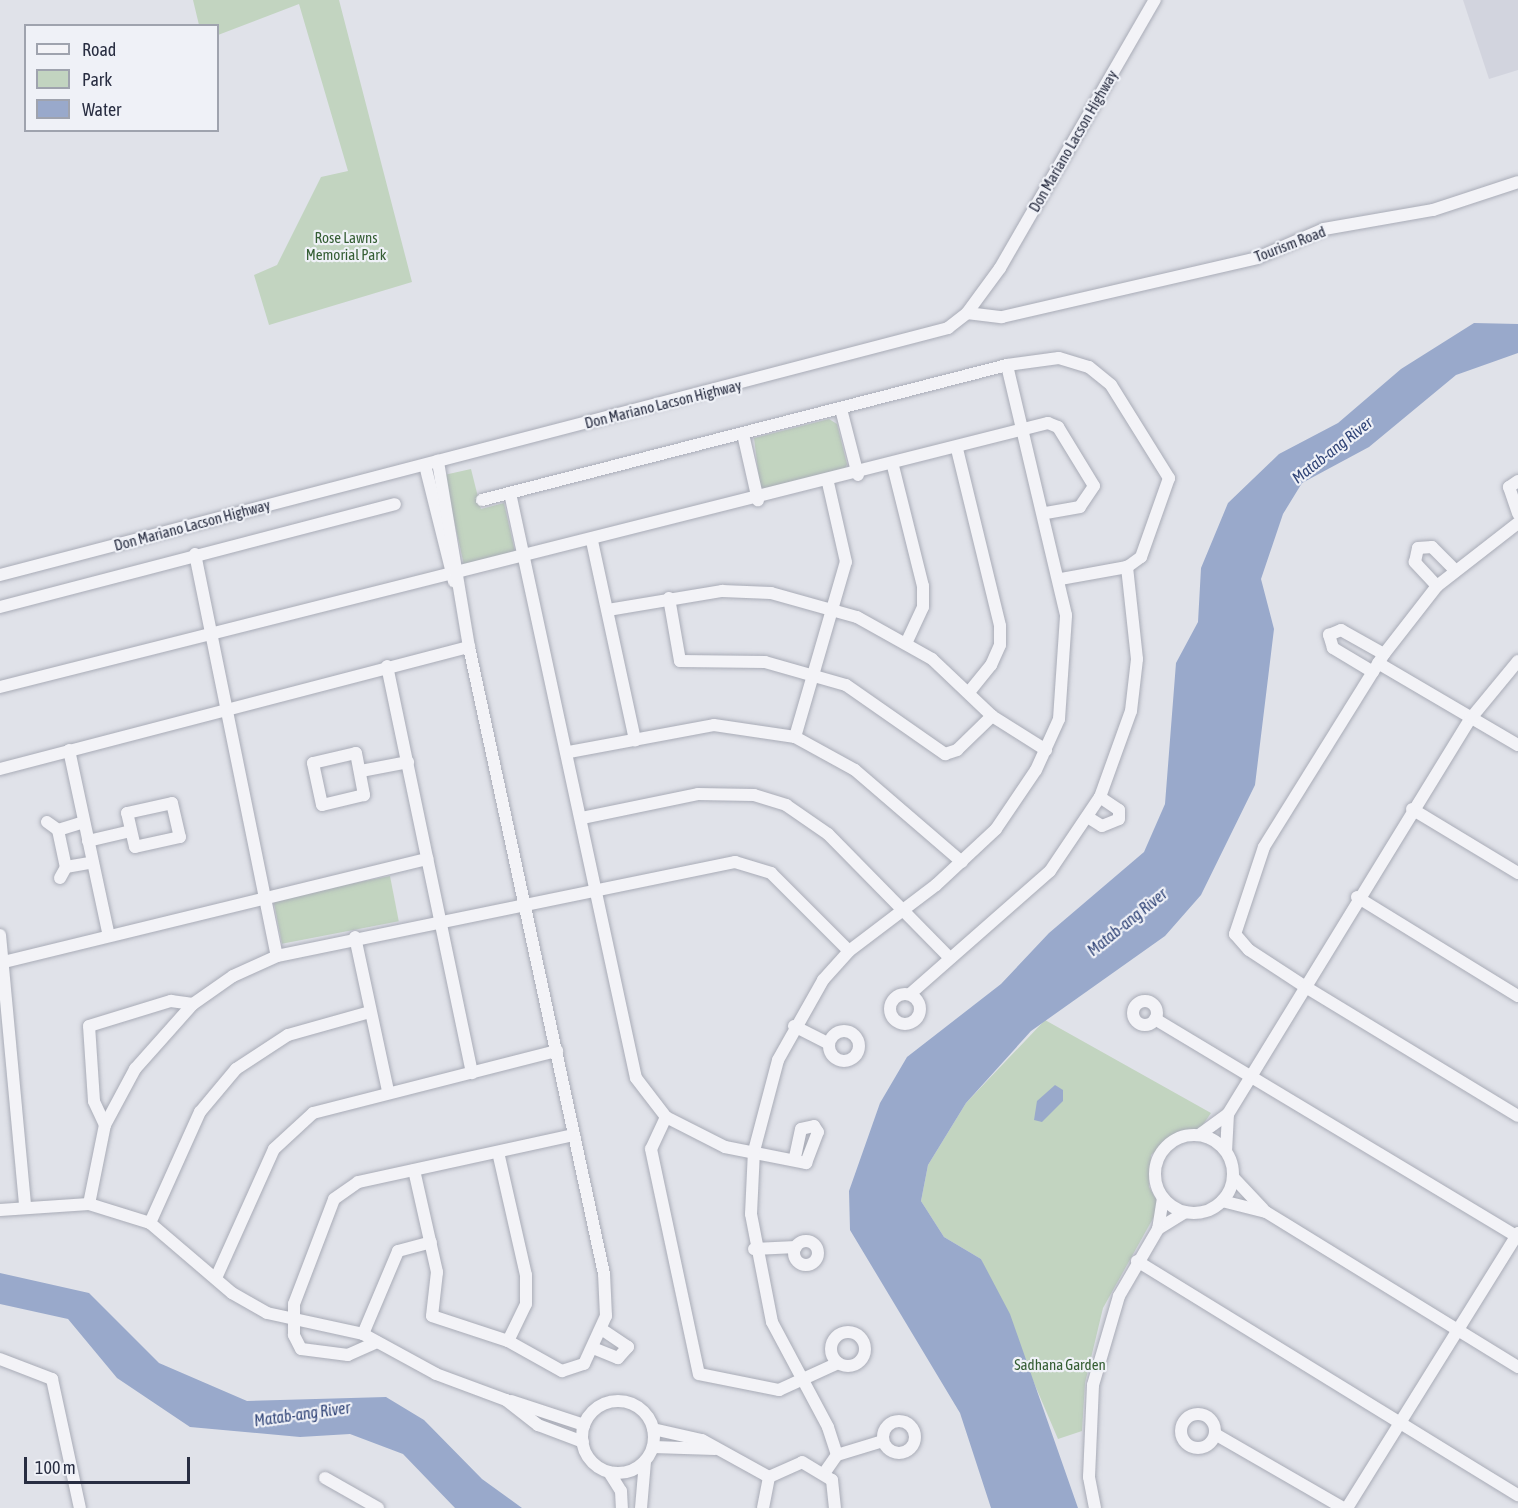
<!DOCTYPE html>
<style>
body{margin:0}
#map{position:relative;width:1518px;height:1508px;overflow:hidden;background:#e0e2e9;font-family:"Asap Condensed",sans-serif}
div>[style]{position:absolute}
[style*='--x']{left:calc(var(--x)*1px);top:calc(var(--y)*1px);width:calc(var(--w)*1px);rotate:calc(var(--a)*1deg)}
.built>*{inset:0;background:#d2d4de}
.green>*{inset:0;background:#c2d4c0;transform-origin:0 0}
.water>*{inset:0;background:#99a9cb}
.roads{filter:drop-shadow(0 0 2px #a9acb7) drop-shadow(0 0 2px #a9acb7)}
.minor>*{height:12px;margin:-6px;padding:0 6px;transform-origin:6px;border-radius:6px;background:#f3f3f7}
.minor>.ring{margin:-6px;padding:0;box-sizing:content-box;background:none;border:12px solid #f3f3f7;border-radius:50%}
span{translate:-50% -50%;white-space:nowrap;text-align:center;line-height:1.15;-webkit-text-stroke:4.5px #eff1f7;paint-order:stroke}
.street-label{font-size:15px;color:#282d41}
.park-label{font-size:15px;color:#355e34}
.water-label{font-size:16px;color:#304477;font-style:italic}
.legend{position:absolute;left:24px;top:24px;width:195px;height:108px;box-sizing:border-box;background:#eff1f7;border:2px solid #9fa3ae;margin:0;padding:8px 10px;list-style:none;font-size:18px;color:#282d41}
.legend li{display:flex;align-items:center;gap:12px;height:30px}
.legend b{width:30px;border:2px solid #9fa3ae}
.scale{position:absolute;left:24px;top:1457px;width:166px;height:27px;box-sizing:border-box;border:3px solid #282d41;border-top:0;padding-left:8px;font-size:18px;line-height:21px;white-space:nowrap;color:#282d41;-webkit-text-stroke:4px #eff1f7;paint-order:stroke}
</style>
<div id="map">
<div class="built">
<i style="clip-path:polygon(1463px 0,1518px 0,1518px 70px,1489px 79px)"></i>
</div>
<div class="green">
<i style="clip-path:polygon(193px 0,339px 0,412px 282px,269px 325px,254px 275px,277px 265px,321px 177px,348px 171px,299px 4px,218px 35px,218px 26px,199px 25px)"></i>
<i style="clip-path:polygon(829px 419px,837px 424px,847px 464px,844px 472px,766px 490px,760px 486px,754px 438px)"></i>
<i style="clip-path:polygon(471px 469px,481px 509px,504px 503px,515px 552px,464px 565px,444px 475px)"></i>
<i style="left:390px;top:876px;width:46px;height:119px;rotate:79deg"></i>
<i style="clip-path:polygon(1045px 1020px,1211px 1113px,1200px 1129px,1177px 1132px,1151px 1155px,1149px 1187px,1160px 1206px,1103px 1308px,1085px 1383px,1082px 1431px,1058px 1439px,981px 1259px,944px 1237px,921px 1201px,928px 1165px,966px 1103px)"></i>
</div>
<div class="water">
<i style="clip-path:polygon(1474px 323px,1518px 324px,1518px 353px,1456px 375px,1369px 447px,1302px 483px,1283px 514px,1261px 579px,1274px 629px,1255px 785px,1201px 895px,1165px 936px,1031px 1031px,966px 1103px,928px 1165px,921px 1201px,944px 1237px,981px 1259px,1010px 1314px,1078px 1508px,991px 1508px,960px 1413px,850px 1230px,849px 1191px,880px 1103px,907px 1057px,1001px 984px,1049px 933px,1144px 852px,1165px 804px,1176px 663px,1198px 622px,1201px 568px,1228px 503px,1279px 454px,1338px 423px,1401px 369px)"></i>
<i style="clip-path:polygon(1055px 1085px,1063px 1090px,1063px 1101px,1042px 1122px,1034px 1120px,1037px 1101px)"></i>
<i style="clip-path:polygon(0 1273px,89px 1293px,159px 1363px,247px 1401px,386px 1397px,424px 1420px,482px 1479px,522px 1508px,455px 1508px,403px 1454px,350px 1434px,300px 1437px,190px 1427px,117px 1378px,68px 1319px,0 1304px)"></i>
</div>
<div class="roads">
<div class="minor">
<i style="--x:967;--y:313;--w:35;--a:7"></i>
<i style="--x:1002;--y:317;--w:262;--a:-13"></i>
<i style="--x:1257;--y:258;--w:73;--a:-23.4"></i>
<i style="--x:1324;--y:229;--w:111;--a:-9.9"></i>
<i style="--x:1433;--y:210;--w:89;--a:-18.2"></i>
<i style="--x:841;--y:409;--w:68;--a:75.6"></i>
<i style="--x:743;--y:434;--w:68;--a:77.2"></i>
<i style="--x:957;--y:449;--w:182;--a:76.3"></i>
<i style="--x:1000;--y:626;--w:19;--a:90"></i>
<i style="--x:1000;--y:645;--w:22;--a:114"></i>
<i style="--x:991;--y:665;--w:33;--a:129"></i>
<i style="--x:425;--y:465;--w:120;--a:76"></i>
<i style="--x:893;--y:466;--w:124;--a:76"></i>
<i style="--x:923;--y:586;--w:21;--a:90"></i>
<i style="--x:923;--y:607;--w:38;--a:115"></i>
<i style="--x:1518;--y:481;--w:11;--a:146"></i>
<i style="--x:1509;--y:487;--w:28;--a:71"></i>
<i style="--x:510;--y:493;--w:598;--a:77.85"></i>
<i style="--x:636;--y:1078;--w:49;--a:52.4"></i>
<i style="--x:666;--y:1117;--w:66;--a:27"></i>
<i style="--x:725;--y:1147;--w:83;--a:11.2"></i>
<i style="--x:806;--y:1163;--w:33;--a:-69"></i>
<i style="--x:818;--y:1132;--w:7;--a:-124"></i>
<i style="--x:814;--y:1126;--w:13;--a:167"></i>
<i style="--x:801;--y:1129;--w:29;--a:102"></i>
<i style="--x:482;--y:500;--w:542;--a:-14.42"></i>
<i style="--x:1007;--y:365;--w:52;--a:-7.7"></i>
<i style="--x:1059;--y:358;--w:31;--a:17"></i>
<i style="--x:1089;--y:367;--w:28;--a:39"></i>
<i style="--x:1111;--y:385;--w:110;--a:58.1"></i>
<i style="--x:1169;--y:478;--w:84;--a:109.5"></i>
<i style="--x:1141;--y:557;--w:17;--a:144"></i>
<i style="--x:1127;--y:567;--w:68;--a:169.8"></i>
<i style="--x:1518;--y:523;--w:103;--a:142.1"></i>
<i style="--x:1437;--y:586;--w:86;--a:127.9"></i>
<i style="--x:1384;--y:654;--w:227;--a:121.9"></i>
<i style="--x:1264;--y:847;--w:92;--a:108.4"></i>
<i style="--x:1235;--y:934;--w:21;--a:49"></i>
<i style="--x:1249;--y:950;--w:66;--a:33.2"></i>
<i style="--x:1304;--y:986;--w:250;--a:31.3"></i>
<i style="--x:592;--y:541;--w:204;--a:77.8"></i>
<i style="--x:195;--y:554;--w:410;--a:78.5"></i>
<i style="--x:0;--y:575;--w:980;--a:-14.6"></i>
<i style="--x:948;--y:328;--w:24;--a:-38"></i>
<i style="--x:967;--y:313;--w:56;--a:-53.7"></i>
<i style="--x:1000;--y:268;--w:310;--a:-60"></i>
<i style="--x:1437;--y:586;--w:33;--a:-133"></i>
<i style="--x:1415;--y:562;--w:14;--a:-78"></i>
<i style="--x:1418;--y:548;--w:14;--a:-4"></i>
<i style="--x:1432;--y:547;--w:31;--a:45"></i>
<i style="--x:669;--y:598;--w:64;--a:80.1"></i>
<i style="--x:680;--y:661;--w:85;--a:0.7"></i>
<i style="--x:765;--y:662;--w:84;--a:15.9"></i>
<i style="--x:846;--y:685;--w:121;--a:34.9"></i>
<i style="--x:945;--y:754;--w:13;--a:-18"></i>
<i style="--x:957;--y:750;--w:49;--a:-44.2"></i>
<i style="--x:0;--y:607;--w:408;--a:-14.6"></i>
<i style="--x:608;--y:610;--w:116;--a:-9.5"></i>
<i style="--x:722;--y:591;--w:49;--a:2.3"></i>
<i style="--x:771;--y:593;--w:89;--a:15.6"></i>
<i style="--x:857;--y:617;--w:86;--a:29.2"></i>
<i style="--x:932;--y:659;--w:83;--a:43.5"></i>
<i style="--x:992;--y:716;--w:64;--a:32.2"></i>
<i style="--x:1378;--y:663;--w:162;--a:30.4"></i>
<i style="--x:387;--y:666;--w:416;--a:78.2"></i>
<i style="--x:1373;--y:672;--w:47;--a:-149"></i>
<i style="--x:1333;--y:648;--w:14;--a:-107"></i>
<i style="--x:1329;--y:635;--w:13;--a:-23"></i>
<i style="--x:1341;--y:630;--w:49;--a:29.2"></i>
<i style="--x:0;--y:687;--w:1081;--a:-14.14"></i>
<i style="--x:1048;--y:423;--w:11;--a:22"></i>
<i style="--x:1058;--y:427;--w:69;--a:58.6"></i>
<i style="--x:1094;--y:486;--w:25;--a:124"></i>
<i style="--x:1080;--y:507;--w:36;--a:170"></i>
<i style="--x:795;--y:737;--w:182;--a:-73.8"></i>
<i style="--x:846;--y:562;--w:81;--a:-102.8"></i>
<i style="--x:69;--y:750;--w:190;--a:77.9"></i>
<i style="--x:569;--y:752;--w:147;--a:-10.5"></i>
<i style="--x:714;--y:725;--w:82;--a:8.4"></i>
<i style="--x:795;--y:737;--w:68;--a:28.8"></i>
<i style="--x:855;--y:770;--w:141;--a:40.7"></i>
<i style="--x:356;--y:753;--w:43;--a:79.2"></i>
<i style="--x:364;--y:795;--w:43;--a:166.6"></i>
<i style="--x:322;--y:805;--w:43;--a:-102.1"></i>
<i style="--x:313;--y:763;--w:44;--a:-13.1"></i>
<i style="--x:0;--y:769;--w:485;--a:-14.6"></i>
<i style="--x:361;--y:771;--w:48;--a:-10.8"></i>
<i style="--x:172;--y:803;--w:35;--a:77"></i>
<i style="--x:180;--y:837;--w:46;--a:167.5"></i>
<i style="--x:135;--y:847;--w:35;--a:-103"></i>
<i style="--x:127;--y:813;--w:46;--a:-12.5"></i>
<i style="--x:1412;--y:809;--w:124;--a:31.1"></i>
<i style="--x:582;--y:818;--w:118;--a:-11.7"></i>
<i style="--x:698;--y:794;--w:56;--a:1"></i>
<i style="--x:754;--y:795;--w:34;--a:17"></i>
<i style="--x:786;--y:805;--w:51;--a:34.6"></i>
<i style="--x:828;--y:834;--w:174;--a:45.5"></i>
<i style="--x:1089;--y:818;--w:15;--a:32"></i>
<i style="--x:1102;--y:826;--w:18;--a:-22"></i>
<i style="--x:1119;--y:819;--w:9;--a:-90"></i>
<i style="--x:1119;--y:810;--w:23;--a:-146"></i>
<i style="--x:47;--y:822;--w:14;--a:36"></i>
<i style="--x:84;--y:822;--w:27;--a:163"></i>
<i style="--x:58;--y:830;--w:38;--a:78"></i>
<i style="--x:66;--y:867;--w:27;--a:-10"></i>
<i style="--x:88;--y:841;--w:44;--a:-13.1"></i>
<i style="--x:60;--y:878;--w:13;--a:-61"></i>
<i style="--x:1357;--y:897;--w:189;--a:31.6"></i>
<i style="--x:0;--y:935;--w:273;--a:84.7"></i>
<i style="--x:355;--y:937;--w:157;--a:77.9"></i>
<i style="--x:0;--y:963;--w:440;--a:-13.7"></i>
<i style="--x:910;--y:994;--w:186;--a:-41.3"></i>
<i style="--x:1050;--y:871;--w:89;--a:-56"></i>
<i style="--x:1100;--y:797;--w:91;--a:-70.2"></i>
<i style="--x:1131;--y:711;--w:52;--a:-83.4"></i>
<i style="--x:1137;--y:659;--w:93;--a:-96.2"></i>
<i class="ring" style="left:890px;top:994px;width:18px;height:18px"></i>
<i class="ring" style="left:1133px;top:1001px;width:12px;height:12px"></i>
<i style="--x:1155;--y:1019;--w:423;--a:31"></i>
<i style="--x:794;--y:1026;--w:39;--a:27"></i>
<i class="ring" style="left:829px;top:1031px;width:18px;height:18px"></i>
<i style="--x:1228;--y:1114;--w:465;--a:-58.5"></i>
<i style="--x:1471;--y:718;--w:74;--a:-50.5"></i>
<i style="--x:666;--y:1117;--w:35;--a:115"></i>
<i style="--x:651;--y:1149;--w:230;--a:78"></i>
<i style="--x:699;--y:1374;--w:82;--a:11.3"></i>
<i style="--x:779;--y:1390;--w:65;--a:-24.6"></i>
<i style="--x:105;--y:1125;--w:26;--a:-115"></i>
<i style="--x:94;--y:1101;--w:75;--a:-93.8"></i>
<i style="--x:89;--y:1026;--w:86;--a:-17"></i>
<i style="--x:171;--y:1001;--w:22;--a:8"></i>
<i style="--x:1199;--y:1135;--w:36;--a:-36"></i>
<i style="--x:1228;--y:1114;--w:36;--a:93"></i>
<i class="ring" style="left:1155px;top:1135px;width:66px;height:66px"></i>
<i style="--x:498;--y:1152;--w:126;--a:77.2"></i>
<i style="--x:526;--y:1275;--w:29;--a:90"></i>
<i style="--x:526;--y:1304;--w:41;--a:115.9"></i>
<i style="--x:414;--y:1170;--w:105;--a:77.3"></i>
<i style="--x:437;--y:1272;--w:44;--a:96.5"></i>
<i style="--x:432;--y:1316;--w:80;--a:18.2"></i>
<i style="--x:508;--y:1341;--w:62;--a:29.1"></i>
<i style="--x:562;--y:1371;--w:23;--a:-18"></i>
<i style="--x:584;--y:1364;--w:53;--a:-65.4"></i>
<i style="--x:606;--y:1316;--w:42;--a:-92.7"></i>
<i style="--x:604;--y:1274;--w:641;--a:-102.15"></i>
<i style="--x:469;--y:647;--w:189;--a:-99.5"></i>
<i style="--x:1233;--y:1177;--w:44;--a:46.8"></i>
<i style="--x:1163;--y:1198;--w:31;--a:99"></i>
<i style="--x:1158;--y:1229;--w:32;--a:-32"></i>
<i style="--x:1222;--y:1201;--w:45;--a:14"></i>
<i style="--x:1266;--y:1212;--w:296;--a:31.6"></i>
<i style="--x:89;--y:1204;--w:81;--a:-78.6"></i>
<i style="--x:105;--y:1125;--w:64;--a:-61.8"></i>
<i style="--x:135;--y:1069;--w:87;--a:-48.3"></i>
<i style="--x:193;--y:1004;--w:49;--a:-35"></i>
<i style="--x:233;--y:976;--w:48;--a:-24.4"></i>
<i style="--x:277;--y:956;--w:468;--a:-11.6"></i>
<i style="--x:735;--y:862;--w:38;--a:17"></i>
<i style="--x:771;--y:873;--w:110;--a:45"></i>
<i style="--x:0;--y:1210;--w:89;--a:-3.9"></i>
<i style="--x:89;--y:1204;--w:64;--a:17.3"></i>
<i style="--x:150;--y:1223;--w:108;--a:40.5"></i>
<i style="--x:232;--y:1293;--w:40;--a:29.7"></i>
<i style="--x:267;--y:1313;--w:98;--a:12.3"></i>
<i style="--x:363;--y:1334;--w:83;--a:28.7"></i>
<i style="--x:436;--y:1374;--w:75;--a:20.4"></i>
<i style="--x:506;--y:1400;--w:41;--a:38"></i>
<i style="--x:538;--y:1425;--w:48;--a:20.7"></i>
<i style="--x:150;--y:1223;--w:122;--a:-65.8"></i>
<i style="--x:200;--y:1112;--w:56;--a:-50.1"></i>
<i style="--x:236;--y:1069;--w:62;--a:-33.2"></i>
<i style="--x:288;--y:1035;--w:85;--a:-15.7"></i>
<i class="ring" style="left:794px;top:1241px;width:12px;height:12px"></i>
<i style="--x:754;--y:1249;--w:42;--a:-2.7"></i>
<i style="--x:1137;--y:1261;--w:447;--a:31.6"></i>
<i style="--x:216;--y:1278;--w:141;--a:-65.8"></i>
<i style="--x:274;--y:1149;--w:53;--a:-42.7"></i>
<i style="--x:313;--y:1113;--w:252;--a:-14.3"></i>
<i class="ring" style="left:831px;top:1332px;width:22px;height:22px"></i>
<i style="--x:363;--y:1334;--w:90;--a:-67.1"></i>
<i style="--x:398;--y:1251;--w:34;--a:-15"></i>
<i style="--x:377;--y:1342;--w:32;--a:156"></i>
<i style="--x:348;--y:1355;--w:47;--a:-172.7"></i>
<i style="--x:301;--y:1349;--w:16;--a:-117"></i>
<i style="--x:294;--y:1335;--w:31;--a:-90"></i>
<i style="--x:294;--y:1304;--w:112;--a:-69.1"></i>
<i style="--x:334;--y:1199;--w:29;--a:-35"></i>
<i style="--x:358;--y:1182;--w:221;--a:-12.3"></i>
<i style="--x:593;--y:1348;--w:27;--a:22"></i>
<i style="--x:618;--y:1358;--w:15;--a:-48"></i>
<i style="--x:628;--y:1347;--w:32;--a:-146"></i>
<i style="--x:0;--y:1359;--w:56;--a:21"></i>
<i style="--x:52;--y:1379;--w:132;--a:77.8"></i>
<i style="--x:511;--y:1401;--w:77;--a:18.2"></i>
<i class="ring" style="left:582px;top:1401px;width:60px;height:60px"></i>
<i class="ring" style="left:1181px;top:1414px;width:22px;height:22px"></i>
<i class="ring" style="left:883px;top:1421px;width:20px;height:20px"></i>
<i style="--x:653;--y:1429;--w:50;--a:12.7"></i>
<i style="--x:702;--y:1440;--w:77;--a:28.9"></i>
<i style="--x:1215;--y:1434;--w:148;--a:30"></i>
<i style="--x:653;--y:1447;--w:62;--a:1.8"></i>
<i style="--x:837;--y:1455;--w:29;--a:-108"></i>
<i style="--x:828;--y:1427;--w:119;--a:-118.1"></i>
<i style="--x:772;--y:1322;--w:110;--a:-101"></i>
<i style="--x:751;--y:1214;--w:63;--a:-87.3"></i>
<i style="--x:754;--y:1151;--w:94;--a:-75.2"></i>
<i style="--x:778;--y:1060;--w:92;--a:-60.6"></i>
<i style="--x:823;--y:980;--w:39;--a:-48"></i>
<i style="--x:849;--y:951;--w:109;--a:-37.2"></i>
<i style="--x:936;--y:885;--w:82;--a:-43"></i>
<i style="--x:996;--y:829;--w:71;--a:-55.9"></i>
<i style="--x:1036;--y:770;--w:56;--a:-65.7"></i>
<i style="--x:1059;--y:719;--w:104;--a:-86.1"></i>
<i style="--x:1066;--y:615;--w:257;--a:-103.3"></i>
<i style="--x:609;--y:1472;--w:22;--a:58"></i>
<i style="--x:621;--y:1491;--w:17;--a:87"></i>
<i style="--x:825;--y:1472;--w:21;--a:-55"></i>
<i style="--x:837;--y:1455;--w:48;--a:-16.9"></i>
<i style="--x:325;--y:1478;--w:61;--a:29.5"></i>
<i style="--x:641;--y:1508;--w:47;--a:-85.1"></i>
<i style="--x:763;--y:1508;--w:32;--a:-79"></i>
<i style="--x:769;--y:1477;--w:36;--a:-24"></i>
<i style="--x:802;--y:1462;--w:35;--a:31"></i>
<i style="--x:832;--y:1480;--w:28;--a:84"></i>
<i style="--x:1095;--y:1508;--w:32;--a:-101"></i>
<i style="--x:1089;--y:1477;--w:92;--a:-87.5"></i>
<i style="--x:1093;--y:1385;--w:93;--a:-73.7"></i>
<i style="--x:1119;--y:1296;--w:78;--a:-59.8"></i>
<i style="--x:1347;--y:1508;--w:324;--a:-58.1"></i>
</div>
</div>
<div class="street-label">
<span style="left:1073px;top:141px;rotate:-60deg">Don Mariano Lacson Highway</span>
<span style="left:1290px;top:244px;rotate:-21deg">Tourism Road</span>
<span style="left:663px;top:404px;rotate:-14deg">Don Mariano Lacson Highway</span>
<span style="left:192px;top:525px;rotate:-15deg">Don Mariano Lacson Highway</span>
</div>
<div class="park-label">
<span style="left:346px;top:246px">Rose Lawns<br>Memorial Park</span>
<span style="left:1060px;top:1365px">Sadhana Garden</span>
</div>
<div class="water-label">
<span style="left:1332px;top:450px;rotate:-38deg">Matab-ang River</span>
<span style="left:1127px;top:922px;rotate:-39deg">Matab-ang River</span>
<span style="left:302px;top:1414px;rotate:-8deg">Matab-ang River</span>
</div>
<ul class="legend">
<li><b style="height:8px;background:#f3f3f7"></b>Road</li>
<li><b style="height:16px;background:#c2d4c0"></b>Park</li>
<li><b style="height:16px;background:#99a9cb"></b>Water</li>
</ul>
<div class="scale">100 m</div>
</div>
